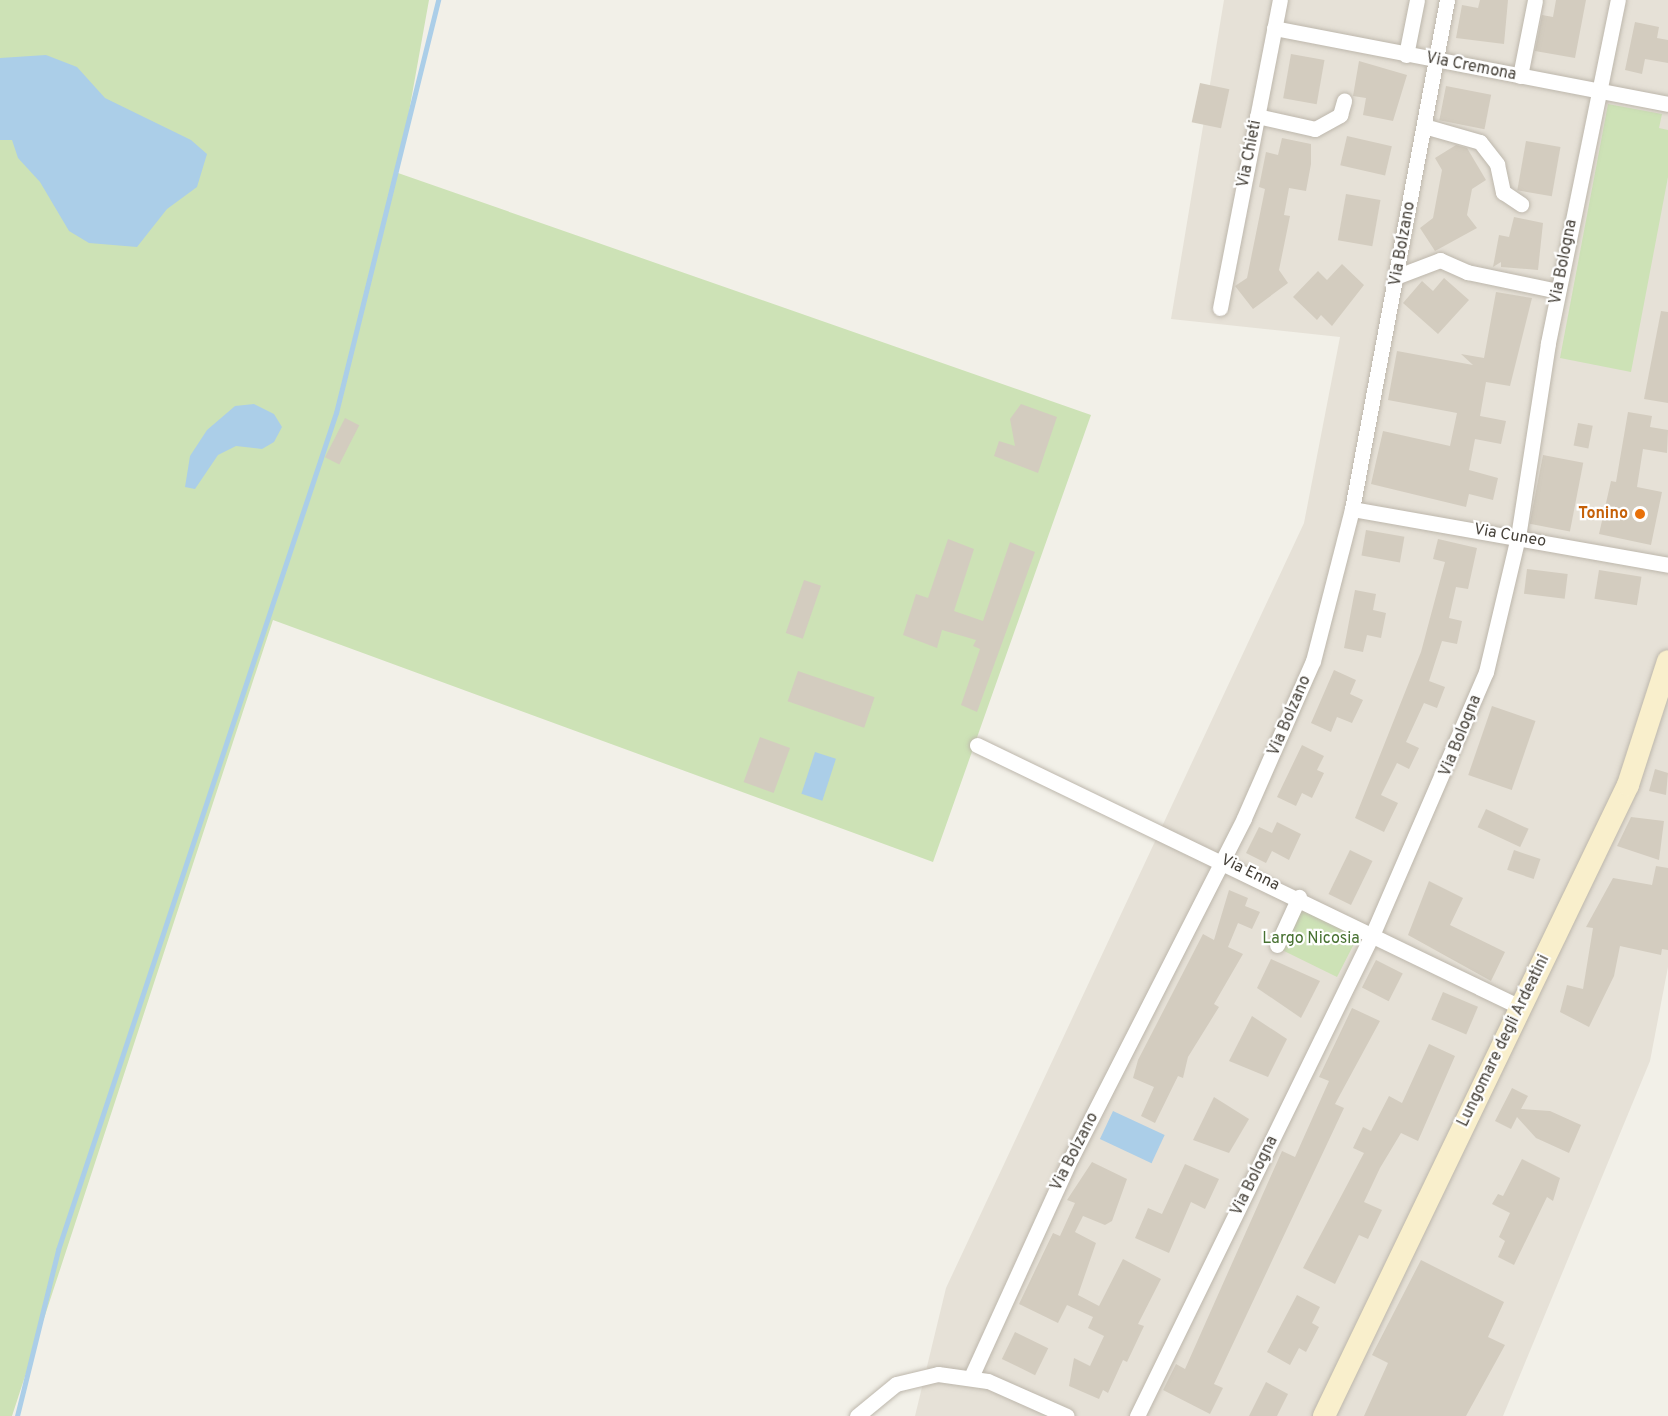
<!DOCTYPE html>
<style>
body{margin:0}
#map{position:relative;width:1668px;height:1416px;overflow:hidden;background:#f2f0e8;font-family:Overpass,sans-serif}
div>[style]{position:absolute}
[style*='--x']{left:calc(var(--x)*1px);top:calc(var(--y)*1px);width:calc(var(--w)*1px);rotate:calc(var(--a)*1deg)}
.residential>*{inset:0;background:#e6e1d7}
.green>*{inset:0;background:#cde2b6}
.water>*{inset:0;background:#abcee8;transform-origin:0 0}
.stream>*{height:4.5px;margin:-2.25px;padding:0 2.25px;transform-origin:2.25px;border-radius:2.25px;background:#abcee8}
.building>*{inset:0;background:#d3ccbf;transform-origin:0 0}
.roads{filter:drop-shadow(0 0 2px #bdb7ac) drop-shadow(0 0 2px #bdb7ac)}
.minor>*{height:15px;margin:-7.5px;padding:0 7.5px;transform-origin:7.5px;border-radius:7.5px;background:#fff}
.secondary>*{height:22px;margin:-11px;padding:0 11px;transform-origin:11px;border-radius:11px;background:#f9efcc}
.dots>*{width:16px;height:16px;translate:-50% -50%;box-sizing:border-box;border:3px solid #fff;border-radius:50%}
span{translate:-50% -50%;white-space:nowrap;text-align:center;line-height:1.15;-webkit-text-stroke:4.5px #fff;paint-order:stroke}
.street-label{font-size:16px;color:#454038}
.food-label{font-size:16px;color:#c56008;font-weight:700}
.right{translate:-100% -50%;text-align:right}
.park-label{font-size:16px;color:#477131}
</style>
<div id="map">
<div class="residential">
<i style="clip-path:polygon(1224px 0,1668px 0,1668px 967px,1650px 1061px,1503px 1416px,915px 1416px,946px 1288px,1304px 523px,1340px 337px,1171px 319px)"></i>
</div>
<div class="green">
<i style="clip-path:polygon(0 0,429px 0,398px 173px,1091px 415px,933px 862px,273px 620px,12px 1416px,0 1416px)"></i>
<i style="clip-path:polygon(1608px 104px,1662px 114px,1659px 128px,1668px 130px,1668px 177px,1631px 372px,1560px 358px)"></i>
<i style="clip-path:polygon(1300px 908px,1351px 933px,1355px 942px,1337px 977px,1280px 949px)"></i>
</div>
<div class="water">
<i style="clip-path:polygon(46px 55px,77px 67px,105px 98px,191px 140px,207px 154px,197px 187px,167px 209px,137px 247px,89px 243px,69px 231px,40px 182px,18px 158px,12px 140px,0 140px,0 58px)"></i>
<i style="clip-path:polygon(254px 404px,274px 414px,282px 427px,274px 442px,262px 449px,236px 446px,218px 455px,195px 489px,185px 487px,190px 456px,207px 430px,235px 406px)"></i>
<i style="left:815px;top:752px;width:22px;height:44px;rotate:18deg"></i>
<i style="left:1113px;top:1111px;width:57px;height:31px;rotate:25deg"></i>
</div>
<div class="stream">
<i style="--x:17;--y:1416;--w:171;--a:-76.1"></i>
<i style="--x:58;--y:1250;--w:882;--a:-71.63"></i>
<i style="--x:336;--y:413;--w:425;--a:-76.1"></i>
</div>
<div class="building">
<i style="clip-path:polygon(1480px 0,1508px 0,1504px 44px,1456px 38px,1462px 5px,1478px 8px)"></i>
<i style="clip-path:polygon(1556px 0,1586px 0,1575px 58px,1535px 51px,1542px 15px,1553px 17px)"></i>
<i style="clip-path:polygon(1635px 22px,1659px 27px,1657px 38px,1668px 40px,1668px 63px,1645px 59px,1642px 74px,1625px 70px)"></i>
<i style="left:1291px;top:54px;width:34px;height:45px;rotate:10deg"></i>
<i style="clip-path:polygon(1359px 61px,1407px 75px,1393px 121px,1363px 115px,1366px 98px,1353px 96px)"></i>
<i style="left:1200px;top:83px;width:30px;height:40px;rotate:12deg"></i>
<i style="left:1446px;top:86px;width:46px;height:35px;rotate:11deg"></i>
<i style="left:1347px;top:136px;width:46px;height:30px;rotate:13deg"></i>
<i style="clip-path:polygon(1282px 138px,1311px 144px,1311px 164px,1306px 191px,1289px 188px,1284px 215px,1290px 216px,1279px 270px,1288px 283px,1253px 309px,1235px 286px,1247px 278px,1265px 189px,1259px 187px,1266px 152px,1278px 155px)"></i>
<i style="left:1526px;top:141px;width:35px;height:50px;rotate:10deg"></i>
<i style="clip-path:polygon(1456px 145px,1467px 148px,1486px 180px,1472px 189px,1467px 215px,1477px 228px,1435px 251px,1420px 228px,1433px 218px,1442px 170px,1435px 158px)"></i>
<i style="left:1346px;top:194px;width:35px;height:47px;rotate:10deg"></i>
<i style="clip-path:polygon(1514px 217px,1543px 223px,1538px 270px,1501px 267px,1501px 262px,1493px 267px,1499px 235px,1509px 237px)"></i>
<i style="clip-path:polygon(1342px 264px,1364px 285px,1332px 326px,1321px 315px,1317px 320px,1293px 297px,1318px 271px,1327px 280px)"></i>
<i style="clip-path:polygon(1444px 278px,1469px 300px,1438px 334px,1403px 303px,1422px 281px,1433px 291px)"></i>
<i style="clip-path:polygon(1496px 292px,1532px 298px,1510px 386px,1486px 382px,1480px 416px,1506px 421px,1501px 444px,1475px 439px,1469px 470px,1498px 478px,1493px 500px,1469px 494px,1466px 507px,1371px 484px,1383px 431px,1450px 446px,1457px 413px,1388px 400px,1397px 351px,1473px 365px,1461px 354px,1484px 358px)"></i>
<i style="clip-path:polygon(1661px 311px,1668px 312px,1668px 403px,1644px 399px)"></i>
<i style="clip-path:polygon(1021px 404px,1057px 417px,1038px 473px,994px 456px,999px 441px,1015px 446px,1010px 419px)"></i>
<i style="clip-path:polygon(1628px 412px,1652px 416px,1650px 427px,1668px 430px,1667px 453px,1643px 449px,1637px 487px,1662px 492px,1651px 545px,1599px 534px,1611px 481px,1616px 482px)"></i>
<i style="left:345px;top:418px;width:16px;height:44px;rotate:27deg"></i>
<i style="left:1578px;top:423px;width:15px;height:23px;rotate:11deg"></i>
<i style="left:1543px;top:455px;width:41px;height:70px;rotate:11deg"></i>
<i style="left:1366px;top:530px;width:39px;height:26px;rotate:10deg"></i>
<i style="clip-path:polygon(948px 539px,974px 549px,954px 611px,983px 621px,1010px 542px,1035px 552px,977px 712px,961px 705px,980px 649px,973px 646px,976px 640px,942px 630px,937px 648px,903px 635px,916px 594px,928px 598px)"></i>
<i style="clip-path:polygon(1438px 539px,1477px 548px,1468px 589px,1456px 587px,1449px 618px,1462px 621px,1457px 644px,1442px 641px,1429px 681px,1445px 687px,1437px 708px,1424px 703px,1406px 742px,1419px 748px,1409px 769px,1397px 763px,1381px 795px,1398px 803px,1384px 832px,1355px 818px,1421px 652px,1445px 562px,1433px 559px)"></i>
<i style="left:1527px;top:569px;width:41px;height:25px;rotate:7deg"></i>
<i style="left:1599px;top:570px;width:43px;height:29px;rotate:9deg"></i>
<i style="left:804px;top:580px;width:18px;height:56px;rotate:19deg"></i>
<i style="clip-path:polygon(1355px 590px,1376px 594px,1373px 610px,1386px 613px,1381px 638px,1367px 635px,1363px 652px,1344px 648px)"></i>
<i style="clip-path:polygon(1334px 670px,1356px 680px,1350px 694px,1363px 700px,1352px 723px,1337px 717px,1331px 732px,1311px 723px)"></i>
<i style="left:798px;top:671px;width:81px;height:32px;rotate:19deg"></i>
<i style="left:1492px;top:706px;width:46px;height:73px;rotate:19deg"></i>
<i style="left:760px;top:737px;width:32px;height:48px;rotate:20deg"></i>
<i style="clip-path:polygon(1302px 745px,1324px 756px,1317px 770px,1324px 773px,1312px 798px,1302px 793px,1296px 806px,1277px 797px)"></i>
<i style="clip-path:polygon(1655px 769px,1668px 773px,1666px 795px,1649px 791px)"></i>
<i style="left:1486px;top:809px;width:47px;height:20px;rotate:25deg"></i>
<i style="clip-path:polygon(1631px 817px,1664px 821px,1659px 860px,1617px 846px)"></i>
<i style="clip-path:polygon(1277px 822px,1301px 834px,1289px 860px,1272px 851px,1266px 863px,1246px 853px,1259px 827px,1272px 833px)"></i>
<i style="left:1350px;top:850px;width:25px;height:49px;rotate:26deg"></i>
<i style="left:1514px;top:850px;width:28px;height:21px;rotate:19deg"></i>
<i style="clip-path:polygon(1656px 866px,1668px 868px,1668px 950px,1662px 949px,1661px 955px,1620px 946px,1614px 976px,1589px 1027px,1560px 1012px,1567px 985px,1583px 989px,1593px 928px,1586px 927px,1613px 878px,1652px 885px)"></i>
<i style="clip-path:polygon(1429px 881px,1463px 898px,1450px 925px,1505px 952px,1491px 981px,1408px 935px)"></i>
<i style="clip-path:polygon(1229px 890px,1248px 898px,1245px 906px,1260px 912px,1252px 929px,1238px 923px,1228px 947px,1243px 954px,1214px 1004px,1219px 1007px,1188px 1057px,1183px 1078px,1178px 1076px,1155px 1123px,1141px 1116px,1154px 1087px,1133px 1078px,1138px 1060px,1203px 934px,1214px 940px)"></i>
<i style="clip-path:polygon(1271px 959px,1320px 981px,1301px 1018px,1257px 988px)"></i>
<i style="left:1376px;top:960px;width:30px;height:31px;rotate:27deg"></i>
<i style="left:1443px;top:992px;width:38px;height:30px;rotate:23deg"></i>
<i style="clip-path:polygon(1352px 1008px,1380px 1021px,1335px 1104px,1344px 1108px,1214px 1384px,1223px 1388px,1210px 1414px,1163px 1390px,1176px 1364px,1185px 1369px,1282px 1151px,1295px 1157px,1329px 1081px,1319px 1077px)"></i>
<i style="clip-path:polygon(1252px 1016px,1287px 1039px,1268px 1077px,1229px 1061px)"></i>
<i style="clip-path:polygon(1429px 1044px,1455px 1056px,1418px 1141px,1401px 1133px,1380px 1168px,1364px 1202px,1382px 1210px,1368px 1239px,1359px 1235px,1335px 1284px,1303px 1268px,1364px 1153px,1353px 1148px,1363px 1127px,1371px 1131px,1389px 1096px,1402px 1103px)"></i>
<i style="clip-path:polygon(1512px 1088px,1528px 1096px,1521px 1109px,1550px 1111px,1581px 1125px,1569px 1153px,1536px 1138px,1517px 1117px,1511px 1129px,1495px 1121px)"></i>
<i style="clip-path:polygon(1214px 1097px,1249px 1119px,1229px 1153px,1193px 1140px)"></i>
<i style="clip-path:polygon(1522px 1159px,1560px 1178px,1553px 1201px,1547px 1197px,1514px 1265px,1498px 1257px,1505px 1241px,1499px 1237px,1510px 1213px,1492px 1204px,1498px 1194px,1503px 1196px)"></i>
<i style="clip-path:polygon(1092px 1162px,1127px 1179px,1112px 1221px,1105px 1225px,1083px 1216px,1075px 1232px,1096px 1243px,1078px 1295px,1099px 1306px,1123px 1259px,1161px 1279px,1138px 1324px,1144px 1326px,1127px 1362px,1123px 1360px,1108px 1393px,1103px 1390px,1099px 1399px,1069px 1386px,1074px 1358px,1090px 1366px,1104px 1336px,1088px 1328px,1093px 1317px,1067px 1305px,1058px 1323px,1019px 1304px,1053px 1233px,1060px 1236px,1075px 1203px,1067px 1200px)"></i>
<i style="clip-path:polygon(1185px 1164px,1219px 1179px,1205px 1209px,1191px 1202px,1169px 1253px,1135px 1238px,1148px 1208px,1162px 1214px)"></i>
<i style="clip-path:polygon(1421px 1260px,1504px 1302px,1488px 1337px,1505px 1345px,1466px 1416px,1364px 1416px,1388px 1363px,1372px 1355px)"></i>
<i style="clip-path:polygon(1297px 1295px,1320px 1307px,1312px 1323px,1319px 1327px,1306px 1352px,1299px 1348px,1290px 1365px,1267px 1352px)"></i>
<i style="left:1015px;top:1332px;width:37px;height:30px;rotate:26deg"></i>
<i style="clip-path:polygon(1266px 1382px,1288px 1394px,1277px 1416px,1249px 1416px)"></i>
</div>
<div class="roads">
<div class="minor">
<i style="--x:1274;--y:28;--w:401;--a:10.9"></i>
<i style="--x:1406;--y:55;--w:56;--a:-78.7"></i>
<i style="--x:1520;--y:76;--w:77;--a:-78.8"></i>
<i style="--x:1257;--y:116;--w:59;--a:12.6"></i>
<i style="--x:1315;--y:129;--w:29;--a:-29"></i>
<i style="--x:1340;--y:115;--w:15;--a:-74"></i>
<i style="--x:1424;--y:126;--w:58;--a:15.9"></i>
<i style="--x:1480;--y:142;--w:28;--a:52"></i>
<i style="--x:1497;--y:164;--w:29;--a:78"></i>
<i style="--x:1503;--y:192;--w:22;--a:34"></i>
<i style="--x:1398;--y:276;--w:45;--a:-20.9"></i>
<i style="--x:1440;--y:260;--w:30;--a:24"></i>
<i style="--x:1467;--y:272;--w:93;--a:11.8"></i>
<i style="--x:1220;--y:308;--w:314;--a:-79"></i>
<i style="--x:1352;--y:509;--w:321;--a:10"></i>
<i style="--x:977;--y:745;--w:603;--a:25.76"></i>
<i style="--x:1277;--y:945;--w:53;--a:-65.4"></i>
<i style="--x:971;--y:1377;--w:241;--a:-65.5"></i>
<i style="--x:1071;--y:1158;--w:381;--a:-63"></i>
<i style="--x:1244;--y:818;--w:171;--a:-66.3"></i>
<i style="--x:1313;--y:661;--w:157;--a:-75.6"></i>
<i style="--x:1352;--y:509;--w:518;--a:-79.43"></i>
<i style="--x:857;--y:1416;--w:50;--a:-39.4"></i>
<i style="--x:896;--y:1384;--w:43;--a:-13.4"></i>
<i style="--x:938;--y:1374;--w:50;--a:8"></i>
<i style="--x:988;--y:1381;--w:86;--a:23.9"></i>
<i style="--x:1137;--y:1416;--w:538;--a:-63.96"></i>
<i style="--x:1373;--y:933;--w:284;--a:-66.6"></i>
<i style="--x:1486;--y:672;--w:139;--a:-76.7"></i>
<i style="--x:1518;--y:537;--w:196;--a:-81.2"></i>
<i style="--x:1548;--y:343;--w:350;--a:-78.5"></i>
</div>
<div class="secondary">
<i style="--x:1324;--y:1416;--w:700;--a:-64.28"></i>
<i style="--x:1628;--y:785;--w:130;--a:-72.1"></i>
</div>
</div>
<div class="dots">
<i style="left:1640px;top:514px;background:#e8710a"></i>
</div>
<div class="street-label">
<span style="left:1471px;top:67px;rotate:11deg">Via Cremona</span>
<span style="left:1250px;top:154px;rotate:-79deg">Via Chieti</span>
<span style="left:1403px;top:244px;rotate:-80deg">Via Bolzano</span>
<span style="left:1564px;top:262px;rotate:-79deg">Via Bologna</span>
<span style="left:1510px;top:536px;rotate:10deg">Via Cuneo</span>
<span style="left:1290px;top:716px;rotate:-67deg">Via Bolzano</span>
<span style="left:1461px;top:736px;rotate:-68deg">Via Bologna</span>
<span style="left:1250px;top:873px;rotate:26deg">Via Enna</span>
<span style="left:1504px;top:1041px;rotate:-64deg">Lungomare degli Ardeatini</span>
<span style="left:1075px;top:1152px;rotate:-63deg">Via Bolzano</span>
<span style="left:1255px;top:1176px;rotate:-64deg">Via Bologna</span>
</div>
<div class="food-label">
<span class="right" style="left:1628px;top:514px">Tonino</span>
</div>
<div class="park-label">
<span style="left:1311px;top:939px">Largo Nicosia</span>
</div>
</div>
